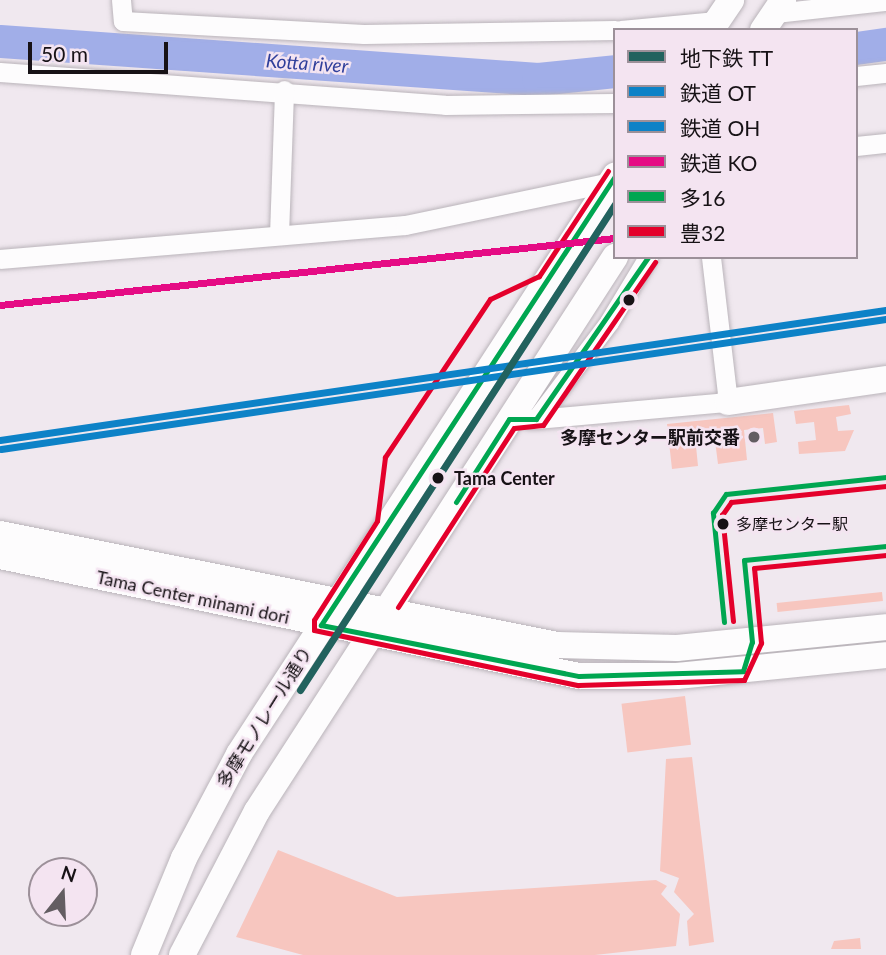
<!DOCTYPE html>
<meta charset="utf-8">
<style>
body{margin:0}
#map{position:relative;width:886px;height:955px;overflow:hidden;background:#f0e8ef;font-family:Lato,"Noto Sans JP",sans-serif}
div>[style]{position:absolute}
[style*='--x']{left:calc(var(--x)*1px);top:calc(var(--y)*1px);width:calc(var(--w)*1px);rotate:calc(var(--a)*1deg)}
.green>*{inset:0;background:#f7c6bf;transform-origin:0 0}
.river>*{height:33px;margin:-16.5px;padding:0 16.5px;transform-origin:16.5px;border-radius:16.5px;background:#a1aee8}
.roads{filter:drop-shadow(0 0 2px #bab4ba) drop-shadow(0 0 2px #bab4ba)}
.street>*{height:19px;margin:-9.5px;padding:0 9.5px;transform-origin:9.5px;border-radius:9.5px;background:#fdfcfd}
.secondary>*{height:26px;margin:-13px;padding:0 13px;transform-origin:13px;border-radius:13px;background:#fdfcfd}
.bus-1>*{height:5px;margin:-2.5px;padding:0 2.5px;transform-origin:2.5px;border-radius:2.5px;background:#00a651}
.bus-2>*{height:5px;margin:-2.5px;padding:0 2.5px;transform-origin:2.5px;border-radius:2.5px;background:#e4002b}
.rail-1>*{height:7px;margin:-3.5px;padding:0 3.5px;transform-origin:3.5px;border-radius:3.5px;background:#0d82c7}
.rail-2>*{height:7px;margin:-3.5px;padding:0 3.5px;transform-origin:3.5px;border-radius:3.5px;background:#0d82c7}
.rail-3>*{height:7px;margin:-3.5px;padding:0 3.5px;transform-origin:3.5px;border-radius:3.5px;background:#e50b84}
.metro-1>*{height:7px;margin:-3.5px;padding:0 3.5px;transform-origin:3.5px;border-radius:3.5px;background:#22625e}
.dots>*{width:19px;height:19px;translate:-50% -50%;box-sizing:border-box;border:4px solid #f4e4f1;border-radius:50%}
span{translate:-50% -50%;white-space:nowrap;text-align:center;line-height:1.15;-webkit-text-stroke:5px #f4e4f1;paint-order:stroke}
.bus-label{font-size:16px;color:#171216}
.left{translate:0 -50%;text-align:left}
.poi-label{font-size:18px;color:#171216;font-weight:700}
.right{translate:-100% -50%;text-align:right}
.stop-label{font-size:18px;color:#171216;font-weight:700}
.street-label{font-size:18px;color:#171216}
.water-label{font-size:19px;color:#303f9b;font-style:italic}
.legend{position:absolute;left:613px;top:28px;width:245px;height:231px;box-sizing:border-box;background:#f4e4f1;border:2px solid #9c9099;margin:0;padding:9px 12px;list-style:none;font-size:21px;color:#171216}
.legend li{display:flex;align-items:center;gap:14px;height:35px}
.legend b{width:35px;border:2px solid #9c9099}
.north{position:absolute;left:28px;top:857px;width:70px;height:70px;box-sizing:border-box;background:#f4e4f1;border:2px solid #9c9099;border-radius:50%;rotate:18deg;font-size:19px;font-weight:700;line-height:28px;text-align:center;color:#171216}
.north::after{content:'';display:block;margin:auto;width:24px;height:32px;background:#635d62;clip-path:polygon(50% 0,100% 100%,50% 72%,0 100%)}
.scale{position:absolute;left:28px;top:42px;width:140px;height:32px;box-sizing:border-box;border:4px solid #171216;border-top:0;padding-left:9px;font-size:21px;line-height:24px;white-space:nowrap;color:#171216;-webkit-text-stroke:5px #f4e4f1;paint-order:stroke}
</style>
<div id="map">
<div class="green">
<i style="clip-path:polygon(849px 405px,851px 414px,836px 417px,838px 431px,854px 430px,845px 451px,799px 454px,798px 442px,816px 440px,814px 422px,796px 424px,794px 411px)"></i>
<i style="clip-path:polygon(773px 413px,777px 442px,765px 444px,763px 428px,744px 430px,747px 460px,718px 464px,714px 433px,695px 436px,698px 466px,672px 469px,667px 424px)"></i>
<i style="left:882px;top:592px;width:9px;height:106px;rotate:84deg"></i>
<i style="left:685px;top:696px;width:49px;height:64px;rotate:83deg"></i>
<i style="clip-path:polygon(692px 757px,714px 942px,689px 946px,687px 921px,694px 914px,674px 892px,679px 878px,660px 871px,666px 759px)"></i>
<i style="clip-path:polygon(278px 850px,397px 897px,656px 880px,667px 886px,661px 894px,680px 914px,676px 946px,595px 955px,303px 955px,236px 937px)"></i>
<i style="clip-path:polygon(860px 938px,861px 949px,831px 949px,834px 941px)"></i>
</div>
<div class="river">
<i style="--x:0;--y:41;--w:539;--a:4.04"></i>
<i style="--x:538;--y:79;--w:77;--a:-5.9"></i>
<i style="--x:856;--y:48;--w:30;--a:-8"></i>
</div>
<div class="roads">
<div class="street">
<i style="--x:121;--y:0;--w:21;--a:85"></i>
<i style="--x:123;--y:21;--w:241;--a:3.1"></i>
<i style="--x:364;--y:34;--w:251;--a:-0.9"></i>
<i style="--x:775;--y:13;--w:112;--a:-6.2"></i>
<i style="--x:621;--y:30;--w:96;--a:-5.4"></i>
<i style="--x:0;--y:72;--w:446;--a:4.2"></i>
<i style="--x:445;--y:105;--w:170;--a:-0.7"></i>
<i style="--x:856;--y:76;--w:30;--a:-6"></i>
<i style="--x:856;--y:146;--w:30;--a:-6"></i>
<i style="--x:279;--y:235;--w:145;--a:-88"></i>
<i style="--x:0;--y:259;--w:406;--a:-4.8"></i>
<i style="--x:405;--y:225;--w:210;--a:-11.8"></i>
<i style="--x:527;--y:419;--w:9;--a:0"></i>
<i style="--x:536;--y:419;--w:121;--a:-53"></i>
<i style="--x:609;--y:322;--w:76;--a:-59"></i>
<i style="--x:536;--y:419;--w:193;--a:-5.1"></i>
<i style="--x:728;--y:402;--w:146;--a:-96.7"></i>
</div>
<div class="secondary">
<i style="--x:711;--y:30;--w:36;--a:-56"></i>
<i style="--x:763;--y:30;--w:36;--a:-56"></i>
<i style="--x:728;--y:402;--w:160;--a:-8.3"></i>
<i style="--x:0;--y:534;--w:568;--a:11.27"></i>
<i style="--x:557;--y:645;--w:120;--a:1.4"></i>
<i style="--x:677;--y:648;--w:210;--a:-5.7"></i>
<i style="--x:0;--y:556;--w:591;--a:11.71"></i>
<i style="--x:579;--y:676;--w:98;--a:0"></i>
<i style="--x:677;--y:676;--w:210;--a:-5.7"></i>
<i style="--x:144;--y:955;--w:105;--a:-67.6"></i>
<i style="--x:184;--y:858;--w:118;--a:-62.1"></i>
<i style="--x:239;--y:754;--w:690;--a:-56.96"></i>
<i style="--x:182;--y:955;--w:162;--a:-62.5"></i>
<i style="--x:257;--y:811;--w:660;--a:-57.13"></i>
</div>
</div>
<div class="bus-1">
<i style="--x:615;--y:176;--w:537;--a:123.22"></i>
<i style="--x:321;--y:625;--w:263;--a:11.2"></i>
<i style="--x:579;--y:676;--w:164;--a:-1.7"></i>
<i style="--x:743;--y:671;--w:30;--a:-73"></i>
<i style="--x:752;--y:642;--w:82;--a:-95.6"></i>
<i style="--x:744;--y:560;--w:143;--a:-5.6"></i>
<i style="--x:456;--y:502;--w:98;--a:-57.4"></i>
<i style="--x:509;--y:419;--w:27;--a:0"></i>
<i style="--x:536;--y:419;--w:197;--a:-55.3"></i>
<i style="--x:724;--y:622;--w:110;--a:-95.8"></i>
<i style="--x:713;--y:513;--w:23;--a:-56"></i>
<i style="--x:726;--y:494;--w:161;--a:-6.1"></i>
</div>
<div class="bus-2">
<i style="--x:608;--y:171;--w:126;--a:123.3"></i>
<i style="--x:539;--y:276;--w:54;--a:154.9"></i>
<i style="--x:490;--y:299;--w:190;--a:123.6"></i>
<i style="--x:385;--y:457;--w:64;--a:97.1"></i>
<i style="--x:377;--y:521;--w:117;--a:122.5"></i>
<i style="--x:314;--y:620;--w:10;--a:90"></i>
<i style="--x:314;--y:630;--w:270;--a:11.8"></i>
<i style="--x:578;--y:685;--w:166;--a:-1.7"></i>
<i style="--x:744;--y:680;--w:41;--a:-65.3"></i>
<i style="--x:761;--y:643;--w:75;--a:-95.3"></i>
<i style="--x:754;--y:568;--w:133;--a:-5.6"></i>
<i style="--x:398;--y:607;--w:213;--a:-57.1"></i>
<i style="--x:514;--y:428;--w:29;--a:-6"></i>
<i style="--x:543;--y:425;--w:198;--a:-55.5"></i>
<i style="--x:733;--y:621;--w:107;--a:-95.9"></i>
<i style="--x:722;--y:515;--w:16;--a:-55"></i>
<i style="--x:731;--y:502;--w:156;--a:-5.9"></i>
</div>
<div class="rail-1">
<i style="--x:0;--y:440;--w:895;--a:-8.35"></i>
</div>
<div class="rail-2">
<i style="--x:1;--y:449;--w:894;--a:-8.36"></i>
</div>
<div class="rail-3">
<i style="--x:0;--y:305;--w:619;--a:-6.22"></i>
</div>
<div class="metro-1">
<i style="--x:300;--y:690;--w:579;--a:-57.05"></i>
</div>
<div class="dots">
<i style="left:629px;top:300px;background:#171216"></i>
<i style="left:754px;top:437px;background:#635d62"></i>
<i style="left:438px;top:478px;background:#171216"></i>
<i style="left:723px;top:524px;background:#171216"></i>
</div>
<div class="bus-label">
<span class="left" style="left:736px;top:524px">多摩センター駅</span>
</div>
<div class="poi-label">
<span class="right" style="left:740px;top:437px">多摩センター駅前交番</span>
</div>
<div class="stop-label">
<span class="left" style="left:454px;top:478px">Tama Center</span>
</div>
<div class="street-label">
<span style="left:193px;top:597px;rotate:12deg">Tama Center minami dori</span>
<span style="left:264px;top:717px;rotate:-58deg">多摩モノレール通り</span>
</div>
<div class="water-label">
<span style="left:307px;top:63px;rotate:4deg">Kotta river</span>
</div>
<ul class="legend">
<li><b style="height:9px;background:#22625e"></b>地下鉄 TT</li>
<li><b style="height:9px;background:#0d82c7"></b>鉄道 OT</li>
<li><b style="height:9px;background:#0d82c7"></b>鉄道 OH</li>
<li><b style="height:9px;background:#e50b84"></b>鉄道 KO</li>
<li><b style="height:9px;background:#00a651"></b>多16</li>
<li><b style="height:9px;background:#e4002b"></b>豊32</li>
</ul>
<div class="north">N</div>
<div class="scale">50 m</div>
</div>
